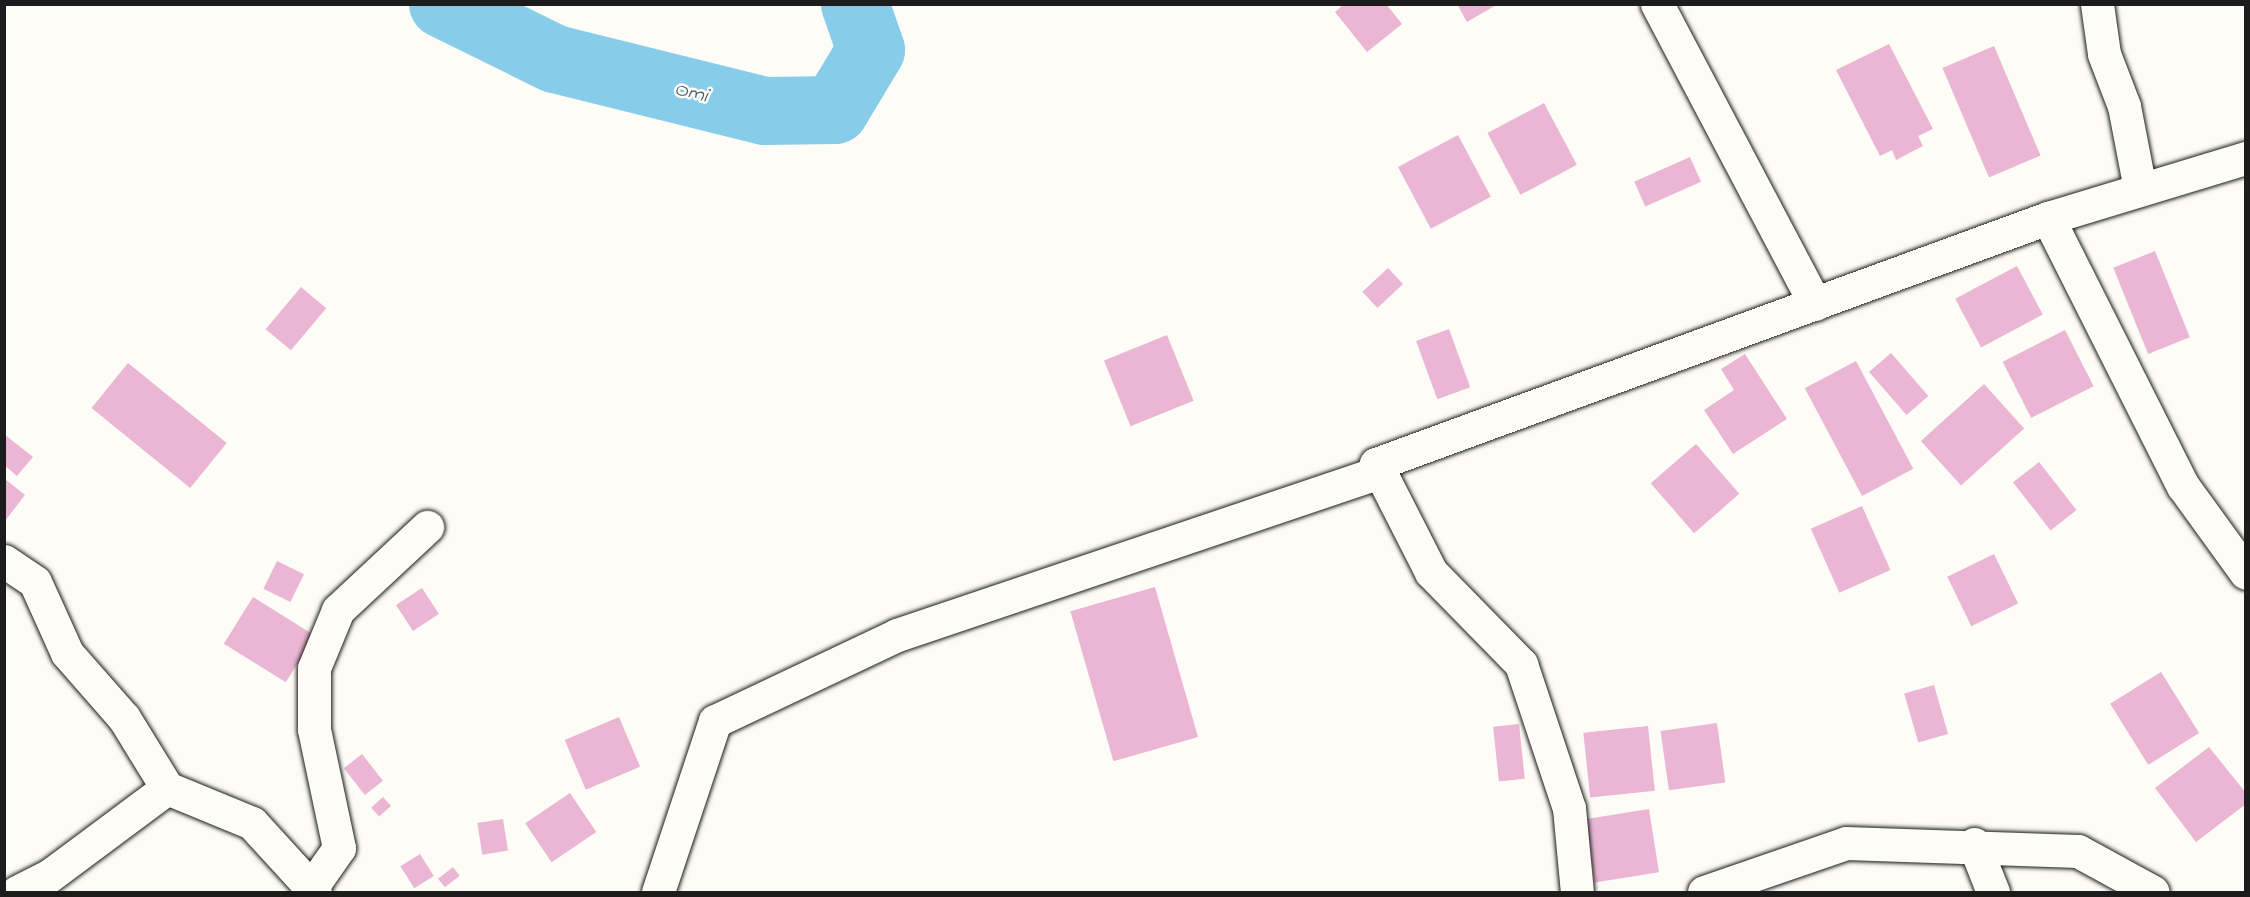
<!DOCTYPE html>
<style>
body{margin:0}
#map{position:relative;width:2250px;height:897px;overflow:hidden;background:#fdfcf7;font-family:"Indie Flower",sans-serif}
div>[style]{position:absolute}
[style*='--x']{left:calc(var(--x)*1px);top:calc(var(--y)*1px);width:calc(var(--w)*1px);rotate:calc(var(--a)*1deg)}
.river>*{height:68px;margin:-34px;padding:0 34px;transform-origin:34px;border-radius:34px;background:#87cce8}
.building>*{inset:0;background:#eab6d3;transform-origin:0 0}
.roads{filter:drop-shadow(0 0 2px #1c1c1c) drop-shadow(0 0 2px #1c1c1c)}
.street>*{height:33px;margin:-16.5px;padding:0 16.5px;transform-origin:16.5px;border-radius:16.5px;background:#fdfcf7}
span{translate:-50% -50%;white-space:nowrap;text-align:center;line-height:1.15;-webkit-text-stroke:5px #fdfcf7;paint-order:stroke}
.water-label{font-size:21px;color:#415a63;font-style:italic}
.frame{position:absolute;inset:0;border:6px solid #1c1c1c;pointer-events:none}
</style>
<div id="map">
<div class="river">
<i style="--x:443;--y:4;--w:125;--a:26.2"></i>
<i style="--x:555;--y:59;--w:216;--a:13.9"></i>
<i style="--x:765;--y:111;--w:70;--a:-0.8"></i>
<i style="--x:835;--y:110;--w:70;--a:-59"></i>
<i style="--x:871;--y:50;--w:49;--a:-109.2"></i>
</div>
<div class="building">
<i style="clip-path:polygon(1344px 4px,1386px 4px,1402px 24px,1367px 52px,1335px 12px)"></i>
<i style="clip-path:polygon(1457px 4px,1498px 4px,1467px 22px)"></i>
<i style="clip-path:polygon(1889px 44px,1933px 129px,1918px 136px,1923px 146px,1896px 160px,1892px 150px,1880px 156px,1836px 70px)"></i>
<i style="left:1994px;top:46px;width:119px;height:56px;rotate:67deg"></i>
<i style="left:1544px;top:103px;width:70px;height:64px;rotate:62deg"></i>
<i style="left:1458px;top:135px;width:70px;height:68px;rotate:62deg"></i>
<i style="left:1690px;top:157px;width:27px;height:61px;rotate:66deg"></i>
<i style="left:2155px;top:251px;width:93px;height:45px;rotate:68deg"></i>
<i style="left:2017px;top:266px;width:55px;height:70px;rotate:62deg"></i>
<i style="left:1388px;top:268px;width:22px;height:35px;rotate:47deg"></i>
<i style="left:301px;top:287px;width:33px;height:55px;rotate:40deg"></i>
<i style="left:1449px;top:329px;width:62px;height:35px;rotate:70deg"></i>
<i style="left:2065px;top:330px;width:63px;height:70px;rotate:63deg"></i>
<i style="left:1167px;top:335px;width:71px;height:68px;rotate:68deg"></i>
<i style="left:1891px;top:353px;width:57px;height:29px;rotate:49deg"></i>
<i style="clip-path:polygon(1745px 354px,1787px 419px,1733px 454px,1704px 410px,1734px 390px,1721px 369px)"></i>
<i style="left:1856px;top:361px;width:122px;height:58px;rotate:62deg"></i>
<i style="left:128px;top:363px;width:127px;height:58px;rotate:39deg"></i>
<i style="left:1984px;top:384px;width:60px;height:85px;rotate:48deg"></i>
<i style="clip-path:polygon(4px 434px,33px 457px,17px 476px,4px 465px)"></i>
<i style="left:1696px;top:444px;width:66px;height:60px;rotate:49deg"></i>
<i style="left:2039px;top:462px;width:61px;height:33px;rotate:52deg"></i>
<i style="clip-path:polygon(5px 479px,25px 495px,5px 521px)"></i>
<i style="left:1862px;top:506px;width:70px;height:56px;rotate:66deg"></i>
<i style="left:1994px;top:554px;width:55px;height:52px;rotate:64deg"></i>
<i style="left:277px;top:561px;width:30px;height:31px;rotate:26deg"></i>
<i style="left:1155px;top:587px;width:156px;height:88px;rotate:74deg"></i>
<i style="left:422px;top:588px;width:31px;height:31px;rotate:57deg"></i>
<i style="left:253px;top:597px;width:73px;height:55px;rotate:32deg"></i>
<i style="left:2161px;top:672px;width:72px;height:60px;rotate:58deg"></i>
<i style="left:1934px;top:685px;width:51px;height:31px;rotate:74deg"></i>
<i style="left:619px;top:717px;width:54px;height:59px;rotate:67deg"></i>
<i style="left:1717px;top:723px;width:60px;height:57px;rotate:82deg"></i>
<i style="left:1519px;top:724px;width:55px;height:26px;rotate:84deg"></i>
<i style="left:1648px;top:726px;width:65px;height:65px;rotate:84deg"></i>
<i style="clip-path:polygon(2209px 747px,2246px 793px,2246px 804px,2196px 842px,2155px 788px)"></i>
<i style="left:362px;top:754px;width:34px;height:23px;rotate:52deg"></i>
<i style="left:570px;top:793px;width:47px;height:54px;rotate:56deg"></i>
<i style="left:383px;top:797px;width:12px;height:16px;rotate:48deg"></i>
<i style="left:1649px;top:809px;width:64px;height:65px;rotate:81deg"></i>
<i style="left:503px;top:819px;width:32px;height:26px;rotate:81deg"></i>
<i style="left:420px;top:854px;width:26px;height:23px;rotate:58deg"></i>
<i style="left:453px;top:867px;width:11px;height:19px;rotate:52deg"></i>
</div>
<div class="roads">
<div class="street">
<i style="--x:1657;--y:4;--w:339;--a:62.2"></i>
<i style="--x:2097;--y:4;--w:50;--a:82"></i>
<i style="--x:2104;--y:54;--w:56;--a:69"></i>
<i style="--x:2124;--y:106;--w:85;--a:79.1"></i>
<i style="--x:2048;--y:218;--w:300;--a:63.3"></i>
<i style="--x:2183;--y:486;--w:107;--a:54.1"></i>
<i style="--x:1376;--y:464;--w:121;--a:63"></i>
<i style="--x:1431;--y:572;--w:129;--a:45.6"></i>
<i style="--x:1521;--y:664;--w:152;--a:71.6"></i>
<i style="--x:1569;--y:808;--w:84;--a:84.6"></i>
<i style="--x:4;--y:561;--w:37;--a:34"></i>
<i style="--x:35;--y:582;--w:78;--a:65.7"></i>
<i style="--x:67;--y:653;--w:86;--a:48.8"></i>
<i style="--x:124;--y:718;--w:82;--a:58.4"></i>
<i style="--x:1974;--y:844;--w:52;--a:68.4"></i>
<i style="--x:311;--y:888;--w:49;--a:-55"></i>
<i style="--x:339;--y:848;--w:122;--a:-101.9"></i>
<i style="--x:314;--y:729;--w:61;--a:-90"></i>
<i style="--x:314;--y:668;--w:63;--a:-67.5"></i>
<i style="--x:338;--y:610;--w:122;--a:-43"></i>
<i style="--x:17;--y:892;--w:36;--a:-27"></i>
<i style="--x:49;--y:876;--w:147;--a:-36.7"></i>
<i style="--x:167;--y:788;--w:92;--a:22.4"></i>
<i style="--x:252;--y:823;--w:93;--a:47.6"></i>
<i style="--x:658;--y:892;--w:180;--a:-71.6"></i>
<i style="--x:715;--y:721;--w:201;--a:-25.3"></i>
<i style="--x:897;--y:635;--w:503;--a:-18.65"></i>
<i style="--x:1374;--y:474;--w:10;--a:-79"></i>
<i style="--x:1376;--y:464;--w:716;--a:-20.11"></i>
<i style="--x:2048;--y:218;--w:207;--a:-16.9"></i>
<i style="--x:1704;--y:892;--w:150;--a:-19"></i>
<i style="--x:1846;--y:843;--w:232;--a:2"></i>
<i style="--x:2078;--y:851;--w:85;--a:28.7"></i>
</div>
</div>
<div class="water-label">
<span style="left:691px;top:93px;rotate:14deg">Omi</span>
</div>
<div class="frame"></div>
</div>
